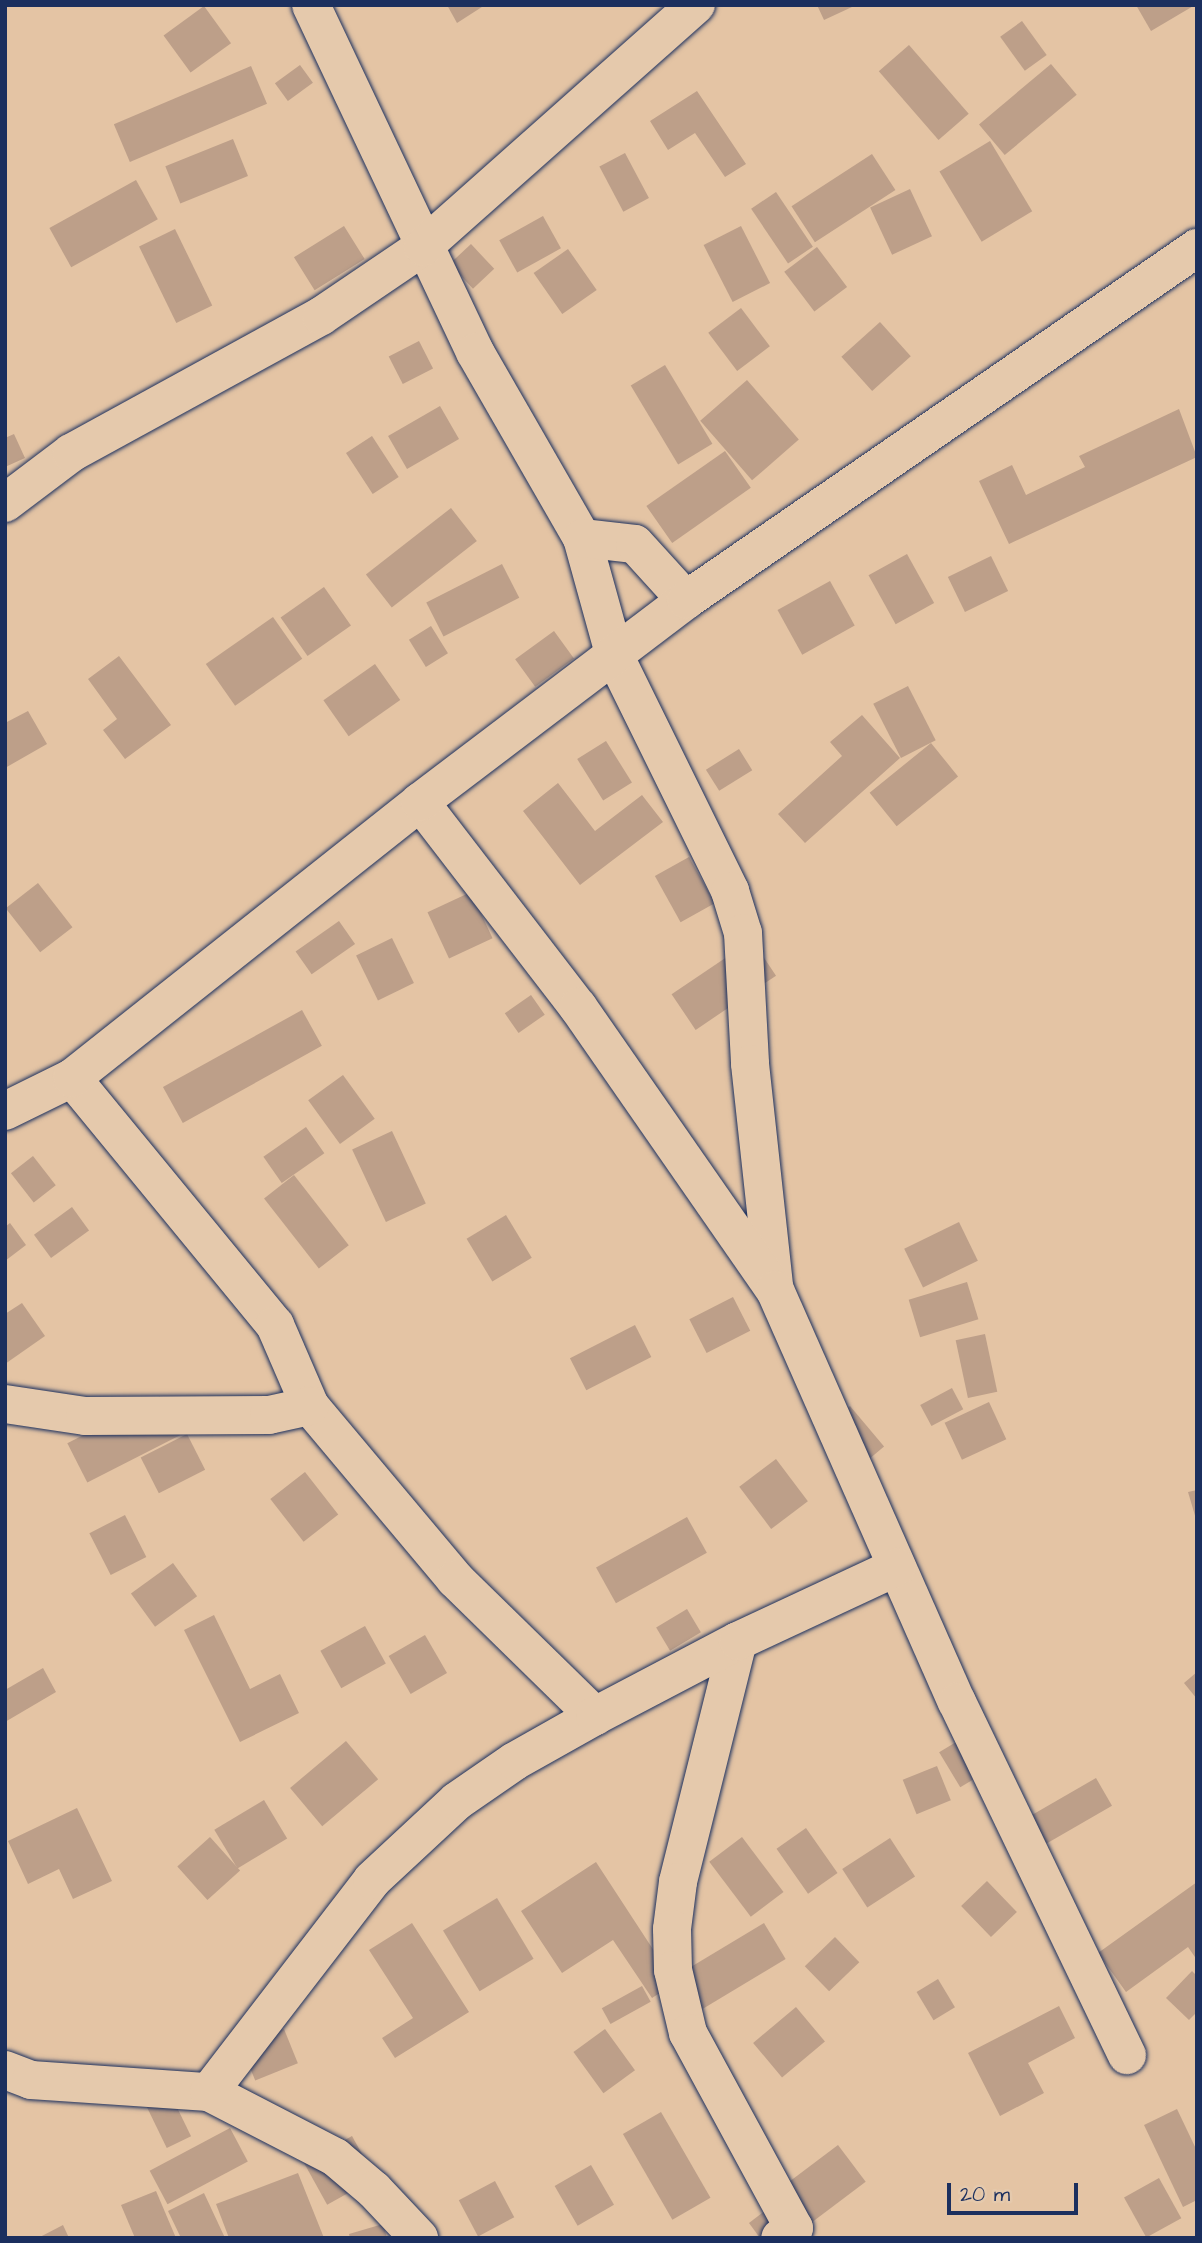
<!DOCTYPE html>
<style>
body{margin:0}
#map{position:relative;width:1202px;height:2243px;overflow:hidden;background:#e4c4a4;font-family:"Architects Daughter",sans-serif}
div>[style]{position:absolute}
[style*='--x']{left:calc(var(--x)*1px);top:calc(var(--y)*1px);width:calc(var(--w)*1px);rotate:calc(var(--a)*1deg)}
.building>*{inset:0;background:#bd9f89;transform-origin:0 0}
.roads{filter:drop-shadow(0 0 2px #1b2f5e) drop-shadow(0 0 2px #1b2f5e)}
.minor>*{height:38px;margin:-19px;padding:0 19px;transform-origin:19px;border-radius:19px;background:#e5c9ac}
span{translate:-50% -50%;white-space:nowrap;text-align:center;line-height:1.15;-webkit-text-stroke:6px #e5c9ac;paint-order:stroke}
.frame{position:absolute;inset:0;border:7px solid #1b2f5e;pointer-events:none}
.scale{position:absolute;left:947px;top:2183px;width:131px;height:32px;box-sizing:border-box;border:4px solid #1b2f5e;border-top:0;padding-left:9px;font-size:21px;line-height:24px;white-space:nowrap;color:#1b2f5e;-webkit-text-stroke:5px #e5c9ac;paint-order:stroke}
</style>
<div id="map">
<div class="building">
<i style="clip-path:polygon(447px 5px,485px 5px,457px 23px)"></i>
<i style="clip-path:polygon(817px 5px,851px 5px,852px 7px,824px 20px)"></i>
<i style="clip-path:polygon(1136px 5px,1195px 5px,1151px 31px)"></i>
<i style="left:204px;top:6px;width:46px;height:50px;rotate:54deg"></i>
<i style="left:1022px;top:21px;width:42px;height:27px;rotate:54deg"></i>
<i style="left:909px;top:45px;width:91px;height:40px;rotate:49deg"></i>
<i style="left:1051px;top:64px;width:40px;height:94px;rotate:50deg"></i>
<i style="left:300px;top:65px;width:22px;height:31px;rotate:54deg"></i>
<i style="left:251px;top:66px;width:41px;height:149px;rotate:67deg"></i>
<i style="clip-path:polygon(697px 91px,746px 164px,725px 177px,695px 133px,668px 150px,650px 121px)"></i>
<i style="left:233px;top:139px;width:40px;height:73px;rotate:68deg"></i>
<i style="left:990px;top:141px;width:82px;height:59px;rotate:59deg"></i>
<i style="left:625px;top:153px;width:51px;height:29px;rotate:62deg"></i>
<i style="left:872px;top:154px;width:43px;height:96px;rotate:57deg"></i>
<i style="left:136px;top:180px;width:45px;height:99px;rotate:61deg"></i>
<i style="left:910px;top:189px;width:52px;height:44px;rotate:65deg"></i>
<i style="left:776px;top:192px;width:66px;height:30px;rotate:56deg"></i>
<i style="left:543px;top:216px;width:37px;height:50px;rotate:61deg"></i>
<i style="left:344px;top:226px;width:39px;height:59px;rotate:58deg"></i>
<i style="left:741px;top:226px;width:64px;height:42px;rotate:63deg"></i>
<i style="left:175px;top:229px;width:85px;height:40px;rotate:64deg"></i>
<i style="left:471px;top:244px;width:34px;height:29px;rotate:47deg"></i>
<i style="left:817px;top:247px;width:50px;height:41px;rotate:53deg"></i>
<i style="left:568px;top:249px;width:50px;height:42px;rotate:55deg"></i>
<i style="left:741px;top:308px;width:48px;height:41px;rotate:53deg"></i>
<i style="left:880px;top:322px;width:46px;height:52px;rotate:48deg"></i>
<i style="left:419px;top:341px;width:31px;height:34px;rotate:63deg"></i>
<i style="left:665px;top:365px;width:92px;height:40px;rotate:59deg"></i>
<i style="left:747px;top:380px;width:79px;height:62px;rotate:49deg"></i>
<i style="left:440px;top:406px;width:38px;height:60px;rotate:60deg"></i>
<i style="clip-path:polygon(1179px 409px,1197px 457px,1009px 544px,979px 481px,1012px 465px,1026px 495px,1085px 467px,1079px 456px)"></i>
<i style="clip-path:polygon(14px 434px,25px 458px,5px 467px,5px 438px)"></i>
<i style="left:372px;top:436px;width:49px;height:31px;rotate:57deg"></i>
<i style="left:725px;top:451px;width:45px;height:96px;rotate:55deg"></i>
<i style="left:451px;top:508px;width:42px;height:108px;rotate:52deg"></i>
<i style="left:907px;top:554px;width:56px;height:44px;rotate:61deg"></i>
<i style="left:991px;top:556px;width:39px;height:48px;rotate:64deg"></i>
<i style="left:502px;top:564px;width:38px;height:85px;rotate:63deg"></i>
<i style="left:830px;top:581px;width:51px;height:60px;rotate:61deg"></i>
<i style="left:324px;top:587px;width:47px;height:53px;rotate:55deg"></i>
<i style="left:273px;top:617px;width:51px;height:82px;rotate:55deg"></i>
<i style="left:431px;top:626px;width:32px;height:26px;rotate:58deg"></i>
<i style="left:554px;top:631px;width:34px;height:48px;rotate:54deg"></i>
<i style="clip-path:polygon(119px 656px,171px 725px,125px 759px,103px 730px,117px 719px,88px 679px)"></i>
<i style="left:375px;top:664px;width:44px;height:63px;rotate:55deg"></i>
<i style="left:908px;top:686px;width:61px;height:39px;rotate:63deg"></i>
<i style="clip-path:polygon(28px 711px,47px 744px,5px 768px,5px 723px)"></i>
<i style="clip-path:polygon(862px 715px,900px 758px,805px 843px,778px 814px,842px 756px,830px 742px)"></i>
<i style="left:606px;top:741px;width:49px;height:34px;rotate:58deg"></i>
<i style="left:931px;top:743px;width:43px;height:79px;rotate:51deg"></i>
<i style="left:739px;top:749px;width:25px;height:39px;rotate:58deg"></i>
<i style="clip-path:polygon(558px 783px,595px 831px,642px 795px,663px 822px,580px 885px,523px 811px)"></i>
<i style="left:689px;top:857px;width:53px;height:39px;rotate:61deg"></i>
<i style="left:38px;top:883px;width:56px;height:41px;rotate:52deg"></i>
<i style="left:471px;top:892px;width:51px;height:48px;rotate:65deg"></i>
<i style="left:339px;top:921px;width:28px;height:53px;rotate:55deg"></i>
<i style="left:392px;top:938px;width:50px;height:40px;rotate:64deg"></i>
<i style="left:752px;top:940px;width:43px;height:97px;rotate:56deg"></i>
<i style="left:531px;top:995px;width:24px;height:32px;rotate:55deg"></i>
<i style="left:302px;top:1010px;width:41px;height:159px;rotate:61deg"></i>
<i style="left:343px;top:1075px;width:54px;height:43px;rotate:54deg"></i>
<i style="left:306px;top:1127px;width:32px;height:52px;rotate:55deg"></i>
<i style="left:392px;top:1131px;width:80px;height:44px;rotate:65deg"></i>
<i style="left:33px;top:1156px;width:37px;height:28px;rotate:52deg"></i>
<i style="left:294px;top:1175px;width:89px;height:38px;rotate:52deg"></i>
<i style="left:72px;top:1207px;width:29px;height:47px;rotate:54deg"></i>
<i style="left:506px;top:1215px;width:50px;height:46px;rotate:59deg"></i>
<i style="left:959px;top:1222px;width:43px;height:61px;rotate:64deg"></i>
<i style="clip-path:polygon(10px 1223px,26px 1245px,5px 1261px,5px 1227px)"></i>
<i style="left:967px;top:1282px;width:39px;height:61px;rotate:73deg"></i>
<i style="left:733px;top:1297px;width:38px;height:49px;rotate:63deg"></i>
<i style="clip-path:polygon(22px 1303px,45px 1336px,5px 1364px,5px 1314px)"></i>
<i style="left:635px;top:1325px;width:36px;height:73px;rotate:63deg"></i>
<i style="left:985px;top:1334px;width:59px;height:30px;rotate:78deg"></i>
<i style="left:952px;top:1388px;width:24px;height:36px;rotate:62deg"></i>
<i style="left:160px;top:1396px;width:44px;height:104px;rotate:63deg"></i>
<i style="left:989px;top:1402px;width:41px;height:49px;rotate:65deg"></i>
<i style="left:850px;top:1406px;width:53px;height:42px;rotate:50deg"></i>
<i style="left:187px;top:1434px;width:40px;height:52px;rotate:63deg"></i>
<i style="left:776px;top:1459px;width:53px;height:46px;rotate:53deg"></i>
<i style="left:305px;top:1472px;width:54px;height:44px;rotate:52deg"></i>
<i style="clip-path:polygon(1197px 1490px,1197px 1518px,1196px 1519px,1188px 1492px)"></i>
<i style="left:125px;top:1515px;width:47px;height:40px;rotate:63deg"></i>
<i style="left:687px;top:1517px;width:41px;height:104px;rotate:61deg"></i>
<i style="left:173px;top:1563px;width:41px;height:52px;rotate:54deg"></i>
<i style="left:687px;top:1609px;width:27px;height:36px;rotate:59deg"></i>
<i style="clip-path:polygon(214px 1615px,250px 1689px,280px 1674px,299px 1713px,240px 1742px,184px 1630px)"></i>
<i style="left:365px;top:1626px;width:43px;height:51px;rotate:61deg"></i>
<i style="left:425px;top:1635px;width:44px;height:42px;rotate:60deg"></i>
<i style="clip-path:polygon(43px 1668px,56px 1692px,5px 1722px,5px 1690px)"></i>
<i style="clip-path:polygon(1197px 1672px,1197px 1699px,1184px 1683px)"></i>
<i style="left:976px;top:1730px;width:41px;height:43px;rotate:59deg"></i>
<i style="left:346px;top:1741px;width:50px;height:73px;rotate:50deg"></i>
<i style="left:937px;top:1766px;width:37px;height:37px;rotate:68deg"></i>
<i style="left:1096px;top:1778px;width:32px;height:77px;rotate:60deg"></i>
<i style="left:264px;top:1800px;width:45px;height:58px;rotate:59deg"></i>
<i style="clip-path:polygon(77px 1808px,112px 1881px,73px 1899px,59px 1869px,28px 1884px,8px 1841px)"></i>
<i style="left:806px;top:1828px;width:55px;height:36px;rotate:55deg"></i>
<i style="left:210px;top:1837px;width:45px;height:44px;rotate:48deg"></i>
<i style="left:742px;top:1837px;width:69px;height:41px;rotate:53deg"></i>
<i style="left:890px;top:1838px;width:46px;height:57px;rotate:57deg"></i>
<i style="clip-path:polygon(596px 1862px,675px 1983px,652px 1998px,613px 1940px,562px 1973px,521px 1911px)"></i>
<i style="left:987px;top:1881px;width:43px;height:36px;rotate:46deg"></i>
<i style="clip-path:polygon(1197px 1882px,1197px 1960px,1188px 1947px,1126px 1992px,1098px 1953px)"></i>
<i style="left:497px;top:1898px;width:71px;height:63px;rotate:59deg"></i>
<i style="clip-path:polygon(412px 1923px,469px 2012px,395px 2058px,382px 2038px,413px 2018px,369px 1950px)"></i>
<i style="left:764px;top:1923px;width:42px;height:97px;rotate:59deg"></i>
<i style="left:835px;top:1937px;width:35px;height:42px;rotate:46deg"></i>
<i style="clip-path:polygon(1192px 1971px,1197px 1976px,1197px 2012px,1189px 2020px,1166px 1998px)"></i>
<i style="left:938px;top:1979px;width:33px;height:25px;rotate:59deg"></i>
<i style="left:642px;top:1986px;width:18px;height:46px;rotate:61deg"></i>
<i style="clip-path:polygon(1059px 2006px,1075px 2038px,1028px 2063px,1044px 2093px,1000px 2116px,968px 2053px)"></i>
<i style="left:796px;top:2007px;width:45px;height:56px;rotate:50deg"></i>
<i style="left:284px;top:2029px;width:37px;height:46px;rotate:68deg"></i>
<i style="left:605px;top:2029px;width:51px;height:39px;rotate:54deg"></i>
<i style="left:170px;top:2093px;width:48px;height:27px;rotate:64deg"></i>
<i style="clip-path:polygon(1177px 2109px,1197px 2151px,1197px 2200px,1183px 2207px,1144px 2125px)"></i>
<i style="left:661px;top:2112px;width:99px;height:44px;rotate:60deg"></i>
<i style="left:230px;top:2128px;width:38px;height:91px;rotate:62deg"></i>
<i style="left:352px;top:2136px;width:48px;height:55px;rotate:61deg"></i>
<i style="left:838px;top:2145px;width:46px;height:81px;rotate:53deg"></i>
<i style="left:591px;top:2165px;width:46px;height:42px;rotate:60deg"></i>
<i style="clip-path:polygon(298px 2173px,324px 2238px,229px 2238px,216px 2204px)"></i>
<i style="left:1159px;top:2178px;width:46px;height:40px;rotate:61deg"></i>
<i style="left:495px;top:2181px;width:41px;height:41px;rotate:62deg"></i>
<i style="clip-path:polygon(156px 2191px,176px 2238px,135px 2238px,121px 2205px)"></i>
<i style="clip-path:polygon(204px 2193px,225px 2238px,181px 2238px,168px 2211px)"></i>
<i style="clip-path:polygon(775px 2203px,766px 2238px,760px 2238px,749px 2223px)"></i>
<i style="clip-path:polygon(383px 2224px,387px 2238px,350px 2238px,349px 2234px)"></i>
<i style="clip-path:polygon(63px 2225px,69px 2238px,38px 2238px)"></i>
</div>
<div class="roads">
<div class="minor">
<i style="--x:311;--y:5;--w:384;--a:64.7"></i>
<i style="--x:475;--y:352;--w:215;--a:60.1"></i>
<i style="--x:582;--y:538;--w:123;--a:74.5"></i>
<i style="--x:615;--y:657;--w:261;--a:63.8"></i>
<i style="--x:730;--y:891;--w:44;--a:72.8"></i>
<i style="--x:743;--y:933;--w:131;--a:86.9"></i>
<i style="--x:750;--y:1064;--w:221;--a:83.8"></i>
<i style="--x:5;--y:503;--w:83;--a:-37.1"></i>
<i style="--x:71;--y:453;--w:285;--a:-28.7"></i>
<i style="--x:321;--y:316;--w:123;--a:-34.1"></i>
<i style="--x:423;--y:247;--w:365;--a:-41.6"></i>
<i style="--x:582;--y:538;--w:53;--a:6.5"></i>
<i style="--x:635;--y:544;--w:76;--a:47.7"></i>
<i style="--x:420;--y:802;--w:259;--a:52.4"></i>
<i style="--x:578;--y:1007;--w:345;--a:55.2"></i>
<i style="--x:775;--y:1290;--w:450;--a:66.2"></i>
<i style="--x:957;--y:1702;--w:392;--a:64.3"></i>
<i style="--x:72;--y:1078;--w:320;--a:50.6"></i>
<i style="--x:275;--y:1325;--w:88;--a:66.6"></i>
<i style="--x:310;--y:1406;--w:226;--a:50"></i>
<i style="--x:455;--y:1579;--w:196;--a:44.4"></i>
<i style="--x:5;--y:1111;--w:75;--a:-26.2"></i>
<i style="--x:72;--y:1078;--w:444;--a:-38.4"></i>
<i style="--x:420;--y:802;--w:334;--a:-37.2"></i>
<i style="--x:686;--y:600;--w:621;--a:-34.56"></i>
<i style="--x:5;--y:1404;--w:81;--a:8.5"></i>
<i style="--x:85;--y:1416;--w:184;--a:-0.3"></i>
<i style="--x:269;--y:1415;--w:42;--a:-12.4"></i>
<i style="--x:738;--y:1641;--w:248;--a:104"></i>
<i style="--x:678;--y:1882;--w:47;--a:97.3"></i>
<i style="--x:672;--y:1929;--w:41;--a:88.6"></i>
<i style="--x:673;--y:1970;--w:65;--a:76.6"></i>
<i style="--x:688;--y:2033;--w:222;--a:61.5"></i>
<i style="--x:794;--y:2228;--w:17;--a:144"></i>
<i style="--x:5;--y:2070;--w:28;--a:21"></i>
<i style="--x:31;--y:2080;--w:178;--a:3.9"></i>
<i style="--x:209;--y:2092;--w:142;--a:27.3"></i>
<i style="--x:335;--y:2157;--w:51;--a:40.2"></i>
<i style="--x:374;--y:2190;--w:66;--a:46.8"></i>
<i style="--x:209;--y:2092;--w:267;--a:-52.4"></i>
<i style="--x:372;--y:1880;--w:116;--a:-42.9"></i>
<i style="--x:457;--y:1801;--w:70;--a:-34.6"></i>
<i style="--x:515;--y:1761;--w:92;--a:-29.4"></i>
<i style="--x:595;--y:1716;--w:161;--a:-27.7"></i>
<i style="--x:738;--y:1641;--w:175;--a:-25"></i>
</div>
</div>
<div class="frame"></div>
<div class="scale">20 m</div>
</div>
